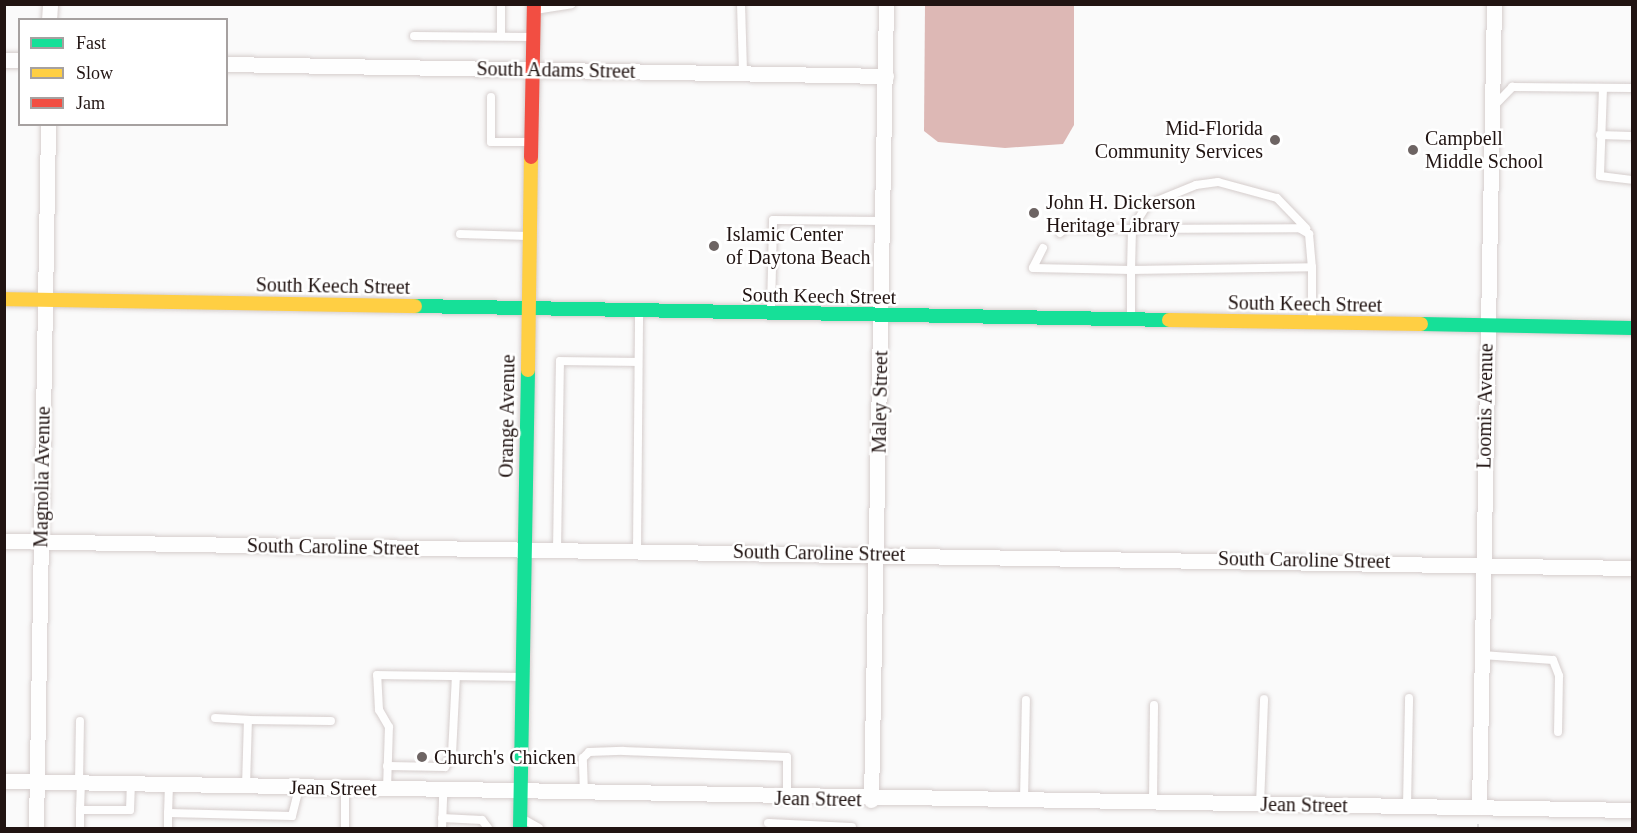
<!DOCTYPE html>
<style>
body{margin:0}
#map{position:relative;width:1637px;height:833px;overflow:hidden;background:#fafafa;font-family:Georgia,serif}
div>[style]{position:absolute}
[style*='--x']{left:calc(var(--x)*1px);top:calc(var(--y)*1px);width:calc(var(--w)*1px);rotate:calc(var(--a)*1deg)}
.water>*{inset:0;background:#ddb8b5}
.path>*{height:2px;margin-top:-1px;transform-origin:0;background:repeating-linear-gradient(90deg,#dfdede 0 4.5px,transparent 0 9px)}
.roads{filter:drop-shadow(0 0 2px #d5cdcc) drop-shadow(0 0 2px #d5cdcc)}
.lane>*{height:8px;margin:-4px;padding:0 4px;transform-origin:4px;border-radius:4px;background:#fefefe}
.street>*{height:15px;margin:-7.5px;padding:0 7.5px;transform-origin:7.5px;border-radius:7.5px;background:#fefefe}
.fast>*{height:14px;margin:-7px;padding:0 7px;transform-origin:7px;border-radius:7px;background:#16e098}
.slow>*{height:14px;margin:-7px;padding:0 7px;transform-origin:7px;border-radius:7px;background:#ffcf43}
.jam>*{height:14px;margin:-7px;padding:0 7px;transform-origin:7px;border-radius:7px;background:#f24e42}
.dots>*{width:16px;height:16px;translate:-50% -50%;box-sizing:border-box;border:3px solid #fff;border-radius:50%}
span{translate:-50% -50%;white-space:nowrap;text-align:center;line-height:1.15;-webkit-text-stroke:5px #fff;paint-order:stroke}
.street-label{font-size:20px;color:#211412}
.poi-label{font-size:20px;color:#211412}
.right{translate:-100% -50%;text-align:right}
.left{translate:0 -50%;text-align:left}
.frame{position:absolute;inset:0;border:6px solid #211412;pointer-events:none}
.legend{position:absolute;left:18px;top:18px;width:210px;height:108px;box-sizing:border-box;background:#fff;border:2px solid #a6a1a0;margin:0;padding:8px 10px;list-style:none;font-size:18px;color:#211412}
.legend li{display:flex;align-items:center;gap:12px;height:30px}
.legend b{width:30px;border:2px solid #a6a1a0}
</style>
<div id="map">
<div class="water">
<i style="clip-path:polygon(925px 5px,1074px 5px,1074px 125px,1063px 144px,1005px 148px,938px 142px,924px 131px)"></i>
</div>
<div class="path">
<i style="--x:1478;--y:828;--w:6;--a:-90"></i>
</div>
<div class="roads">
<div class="lane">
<i style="--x:741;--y:4;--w:69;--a:88.3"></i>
<i style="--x:535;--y:10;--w:37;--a:-9"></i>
<i style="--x:414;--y:36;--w:118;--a:0.5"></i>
<i style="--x:501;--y:36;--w:32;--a:-90"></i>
<i style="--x:1603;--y:88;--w:88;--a:92"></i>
<i style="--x:1600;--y:176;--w:32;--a:7"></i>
<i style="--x:491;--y:97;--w:45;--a:90"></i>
<i style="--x:491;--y:142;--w:37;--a:0"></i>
<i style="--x:1493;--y:107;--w:28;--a:-46"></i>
<i style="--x:1512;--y:87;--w:120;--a:0.5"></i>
<i style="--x:1600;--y:135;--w:32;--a:2"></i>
<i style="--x:1060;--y:233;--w:8;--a:-40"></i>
<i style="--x:1066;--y:228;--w:66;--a:0.9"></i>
<i style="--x:1132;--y:229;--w:28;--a:-58"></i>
<i style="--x:1147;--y:205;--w:53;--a:-22.2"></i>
<i style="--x:1196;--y:185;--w:22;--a:-8"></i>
<i style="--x:1218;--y:182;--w:61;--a:15.2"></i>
<i style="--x:1277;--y:198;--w:42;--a:46"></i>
<i style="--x:460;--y:234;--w:68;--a:1.7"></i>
<i style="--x:1043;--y:248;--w:22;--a:117"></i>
<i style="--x:1033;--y:268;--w:98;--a:1.2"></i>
<i style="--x:1131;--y:270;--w:41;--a:-88.6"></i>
<i style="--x:1132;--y:229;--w:167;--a:-0.3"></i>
<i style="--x:1299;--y:228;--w:12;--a:31"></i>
<i style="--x:1309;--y:234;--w:33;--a:85"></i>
<i style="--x:771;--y:311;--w:91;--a:-88.7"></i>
<i style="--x:773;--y:220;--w:109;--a:0.5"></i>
<i style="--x:1131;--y:317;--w:47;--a:-90"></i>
<i style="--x:1131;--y:270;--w:181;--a:-0.9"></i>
<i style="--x:1312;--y:267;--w:52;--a:90"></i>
<i style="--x:557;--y:550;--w:189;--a:-89.1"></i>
<i style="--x:560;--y:361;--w:78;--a:0.7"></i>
<i style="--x:637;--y:551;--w:238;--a:-89.5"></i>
<i style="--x:1482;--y:655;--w:71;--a:4"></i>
<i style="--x:1553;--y:660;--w:17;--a:69"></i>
<i style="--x:1559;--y:676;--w:56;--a:91"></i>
<i style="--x:215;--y:718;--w:33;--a:3"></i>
<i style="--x:387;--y:766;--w:58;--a:1"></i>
<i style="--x:445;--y:767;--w:15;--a:-62"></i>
<i style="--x:452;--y:754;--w:78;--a:-87.1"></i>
<i style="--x:79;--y:783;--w:62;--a:-89.1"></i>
<i style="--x:169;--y:785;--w:28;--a:92"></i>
<i style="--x:168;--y:813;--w:124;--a:1.4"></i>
<i style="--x:292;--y:816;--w:30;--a:-76"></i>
<i style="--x:246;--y:786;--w:66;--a:-88.3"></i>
<i style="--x:248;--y:720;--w:83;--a:0.7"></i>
<i style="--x:345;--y:788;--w:40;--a:90"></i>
<i style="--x:387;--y:789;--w:62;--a:-88.2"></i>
<i style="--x:389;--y:727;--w:20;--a:-120"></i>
<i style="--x:379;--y:710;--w:35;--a:-93"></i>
<i style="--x:377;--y:675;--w:144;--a:0.8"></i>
<i style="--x:584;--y:793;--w:35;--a:-92"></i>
<i style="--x:583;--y:758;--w:8;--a:-45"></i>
<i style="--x:589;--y:752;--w:34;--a:-2"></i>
<i style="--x:623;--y:751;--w:164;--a:2.1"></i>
<i style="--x:787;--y:757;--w:39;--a:90"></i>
<i style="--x:1024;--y:800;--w:100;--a:-88.9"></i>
<i style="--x:1153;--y:802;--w:97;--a:-89.4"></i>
<i style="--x:1260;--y:805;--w:106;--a:-87.8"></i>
<i style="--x:1407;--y:806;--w:108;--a:-88.9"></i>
<i style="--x:80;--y:810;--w:27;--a:-88"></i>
<i style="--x:442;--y:818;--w:40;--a:2.9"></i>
<i style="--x:482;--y:820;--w:10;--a:53"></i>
<i style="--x:523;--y:819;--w:18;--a:29"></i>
<i style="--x:768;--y:823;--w:84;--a:2.7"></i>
<i style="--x:80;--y:828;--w:18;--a:-90"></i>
<i style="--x:80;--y:810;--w:50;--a:0"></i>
<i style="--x:130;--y:810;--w:26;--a:-88"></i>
<i style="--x:168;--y:828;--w:15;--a:-90"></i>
<i style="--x:442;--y:828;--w:38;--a:-88"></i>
</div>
<div class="street">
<i style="--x:49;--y:20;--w:16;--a:-86"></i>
<i style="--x:4;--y:60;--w:16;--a:0"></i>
<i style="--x:226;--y:64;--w:660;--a:1.04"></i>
<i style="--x:4;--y:541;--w:1628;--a:0.95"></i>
<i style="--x:4;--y:781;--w:1628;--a:1.02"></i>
<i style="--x:871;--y:800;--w:796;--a:-88.92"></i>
<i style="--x:1479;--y:807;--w:803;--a:-88.93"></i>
<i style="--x:36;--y:828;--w:704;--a:-89.02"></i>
</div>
<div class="fast">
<i style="--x:415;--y:306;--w:754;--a:1.06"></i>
<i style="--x:1421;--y:324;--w:211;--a:1.1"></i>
<i style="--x:520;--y:828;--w:458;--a:-89"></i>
</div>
<div class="slow">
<i style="--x:4;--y:299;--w:411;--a:1"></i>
<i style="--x:1169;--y:320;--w:252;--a:0.9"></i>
<i style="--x:528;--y:370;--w:213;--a:-89.2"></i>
</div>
<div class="jam">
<i style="--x:531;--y:157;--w:153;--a:-88.9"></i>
</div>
</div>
<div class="dots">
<i style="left:1275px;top:140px;background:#6d6463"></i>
<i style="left:1413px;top:150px;background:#6d6463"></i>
<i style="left:1034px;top:213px;background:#6d6463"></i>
<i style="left:714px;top:246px;background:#6d6463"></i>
<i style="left:422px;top:757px;background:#6d6463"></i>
</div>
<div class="street-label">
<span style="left:556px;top:70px;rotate:1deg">South Adams Street</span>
<span style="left:333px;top:286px;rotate:1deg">South Keech Street</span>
<span style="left:819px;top:296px;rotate:1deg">South Keech Street</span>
<span style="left:1305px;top:304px;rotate:1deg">South Keech Street</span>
<span style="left:880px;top:402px;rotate:-89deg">Maley Street</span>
<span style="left:1485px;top:406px;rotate:-89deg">Loomis Avenue</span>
<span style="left:507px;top:416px;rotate:-89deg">Orange Avenue</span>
<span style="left:42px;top:477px;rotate:-89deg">Magnolia Avenue</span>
<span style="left:333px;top:547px;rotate:1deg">South Caroline Street</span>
<span style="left:819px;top:553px;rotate:1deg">South Caroline Street</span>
<span style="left:1304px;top:560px;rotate:1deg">South Caroline Street</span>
<span style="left:333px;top:788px;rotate:1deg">Jean Street</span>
<span style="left:818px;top:799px;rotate:1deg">Jean Street</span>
<span style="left:1304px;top:805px;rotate:1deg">Jean Street</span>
</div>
<div class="poi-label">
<span class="right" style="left:1263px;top:140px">Mid-Florida<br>Community Services</span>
<span class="left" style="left:1425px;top:150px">Campbell<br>Middle School</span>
<span class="left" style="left:1046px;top:214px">John H. Dickerson<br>Heritage Library</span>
<span class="left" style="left:726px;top:246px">Islamic Center<br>of Daytona Beach</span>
<span class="left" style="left:434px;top:757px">Church's Chicken</span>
</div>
<div class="frame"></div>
<ul class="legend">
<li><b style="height:8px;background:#16e098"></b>Fast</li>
<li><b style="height:8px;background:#ffcf43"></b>Slow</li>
<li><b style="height:8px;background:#f24e42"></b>Jam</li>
</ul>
</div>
